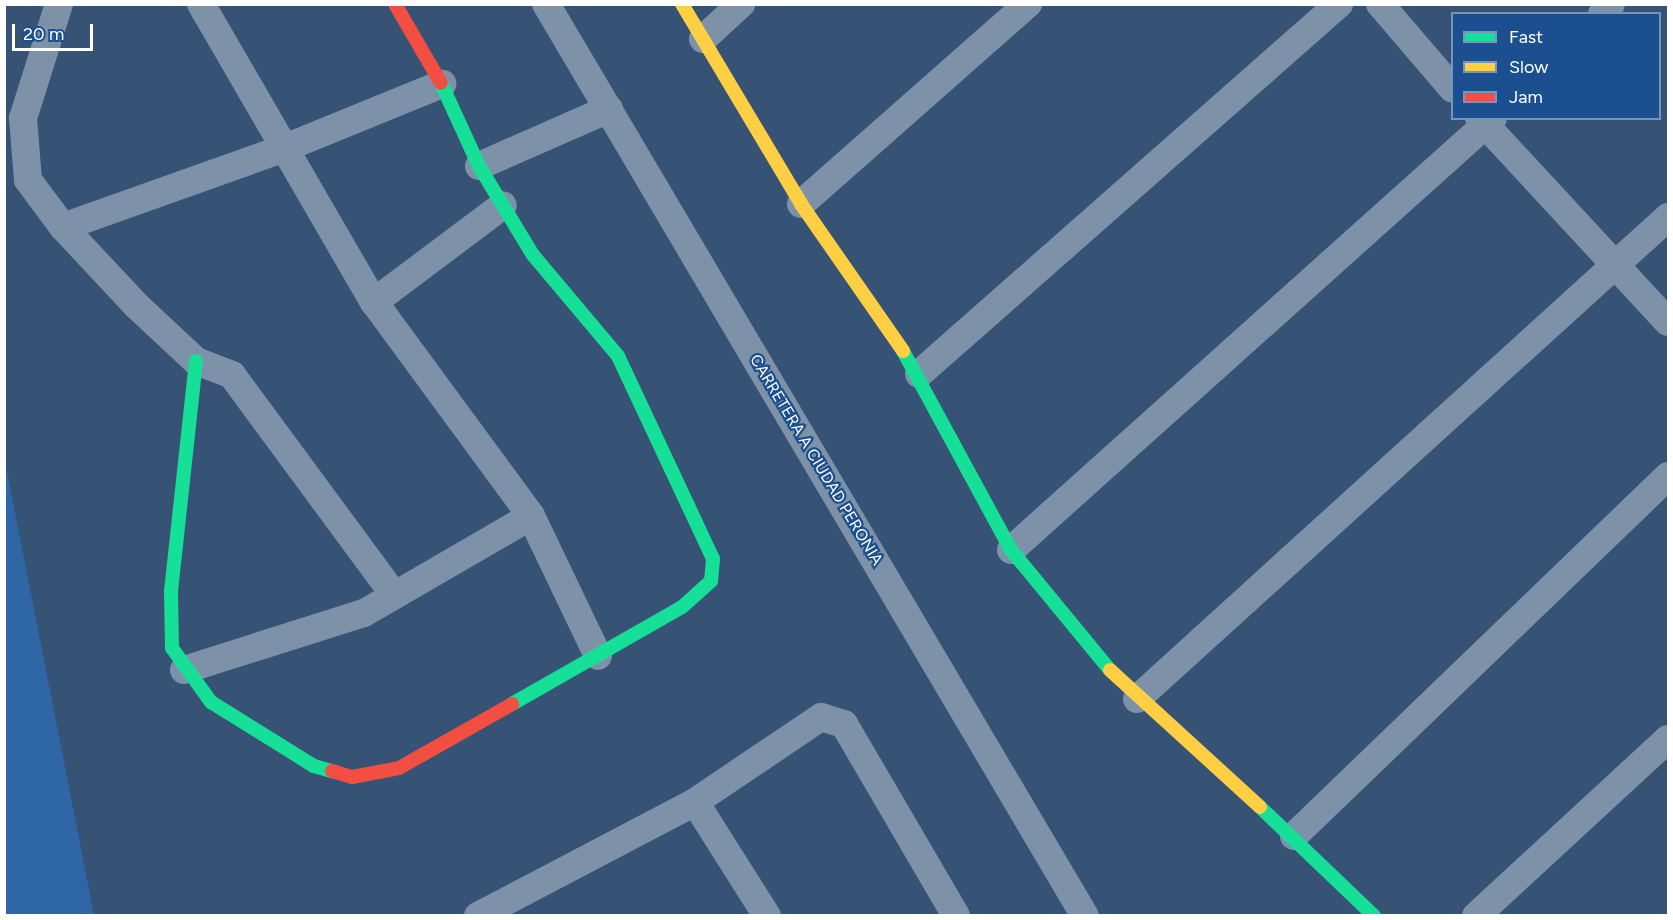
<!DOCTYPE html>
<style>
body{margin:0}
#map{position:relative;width:1673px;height:920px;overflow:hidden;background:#365274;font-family:Figtree,sans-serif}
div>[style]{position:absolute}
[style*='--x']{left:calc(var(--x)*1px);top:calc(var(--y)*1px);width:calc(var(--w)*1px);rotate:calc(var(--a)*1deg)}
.green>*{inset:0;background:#2f66a5}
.street>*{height:28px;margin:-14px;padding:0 14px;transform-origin:14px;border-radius:14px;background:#7d92a8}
.fast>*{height:14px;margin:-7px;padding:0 7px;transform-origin:7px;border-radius:7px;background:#16e098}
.slow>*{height:14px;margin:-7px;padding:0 7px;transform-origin:7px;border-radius:7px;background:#ffcf43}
.jam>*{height:14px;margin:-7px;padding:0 7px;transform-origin:7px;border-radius:7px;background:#f24e42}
span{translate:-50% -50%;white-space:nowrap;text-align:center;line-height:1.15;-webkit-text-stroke:4.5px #1b4f8f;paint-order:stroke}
.street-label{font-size:16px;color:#fff}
.frame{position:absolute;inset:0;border:6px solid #fff;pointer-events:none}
.legend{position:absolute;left:1451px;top:12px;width:210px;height:108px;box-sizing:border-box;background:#1b4f8f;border:2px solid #7695bc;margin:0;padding:8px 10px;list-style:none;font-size:18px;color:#fff}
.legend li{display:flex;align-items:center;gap:12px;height:30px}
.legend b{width:30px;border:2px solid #7695bc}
.scale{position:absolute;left:12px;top:24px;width:81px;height:27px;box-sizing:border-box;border:3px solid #fff;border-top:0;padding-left:8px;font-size:18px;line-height:21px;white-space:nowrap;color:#fff;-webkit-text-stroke:4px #1b4f8f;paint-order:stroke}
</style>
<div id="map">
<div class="green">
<i style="clip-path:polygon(5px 461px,94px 915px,5px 915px)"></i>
</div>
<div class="street">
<i style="--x:59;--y:4;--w:120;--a:107.5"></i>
<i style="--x:23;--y:118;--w:62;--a:85.4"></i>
<i style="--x:28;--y:180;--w:59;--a:53.3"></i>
<i style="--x:63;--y:227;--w:108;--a:46.9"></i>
<i style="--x:137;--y:306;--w:81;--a:43"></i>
<i style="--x:196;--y:361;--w:39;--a:21"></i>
<i style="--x:232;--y:375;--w:273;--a:53.6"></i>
<i style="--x:201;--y:4;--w:345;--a:59.9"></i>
<i style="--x:374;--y:302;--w:265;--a:53.7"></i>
<i style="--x:531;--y:516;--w:155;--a:64.4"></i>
<i style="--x:546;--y:4;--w:1059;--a:59.42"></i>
<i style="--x:1380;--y:4;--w:111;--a:49.4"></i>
<i style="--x:1602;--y:14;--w:13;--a:-48"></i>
<i style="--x:703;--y:39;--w:52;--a:-42.6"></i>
<i style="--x:1479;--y:118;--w:278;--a:47.2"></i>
<i style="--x:479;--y:166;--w:142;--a:-23.7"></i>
<i style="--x:801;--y:204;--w:303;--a:-41.4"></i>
<i style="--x:63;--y:227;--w:236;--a:-19.6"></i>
<i style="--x:285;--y:148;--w:170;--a:-22.2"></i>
<i style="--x:374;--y:302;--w:161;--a:-36.9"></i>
<i style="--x:919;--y:374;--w:560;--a:-41.38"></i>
<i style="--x:1011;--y:550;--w:647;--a:-41.87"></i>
<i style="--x:184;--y:670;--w:189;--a:-17.6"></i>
<i style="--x:364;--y:613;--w:193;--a:-30.1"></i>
<i style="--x:1137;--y:699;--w:717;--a:-42.23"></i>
<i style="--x:695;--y:802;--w:135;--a:57.7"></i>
<i style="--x:1294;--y:836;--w:519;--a:-43.91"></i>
<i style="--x:478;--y:916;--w:245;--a:-27.7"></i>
<i style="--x:695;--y:802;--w:152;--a:-34"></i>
<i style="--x:821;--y:717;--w:24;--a:17"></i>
<i style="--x:844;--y:724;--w:222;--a:59.7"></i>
<i style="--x:1476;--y:916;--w:261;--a:-42.7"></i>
</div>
<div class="fast">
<i style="--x:441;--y:83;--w:91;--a:65.4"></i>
<i style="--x:479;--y:166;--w:104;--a:58.8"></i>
<i style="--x:533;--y:255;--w:132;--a:49.9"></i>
<i style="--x:618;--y:356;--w:224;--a:64.9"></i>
<i style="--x:713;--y:559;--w:22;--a:95"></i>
<i style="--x:711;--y:581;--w:39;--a:138"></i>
<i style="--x:682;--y:607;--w:196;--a:150.3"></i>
<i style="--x:903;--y:351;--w:226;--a:61.5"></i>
<i style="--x:1011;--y:550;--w:156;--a:50.5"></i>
<i style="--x:196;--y:361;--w:231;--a:96.2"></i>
<i style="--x:171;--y:591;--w:57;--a:89"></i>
<i style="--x:172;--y:648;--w:67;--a:54.2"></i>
<i style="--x:211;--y:702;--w:121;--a:31.9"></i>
<i style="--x:314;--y:766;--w:19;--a:16"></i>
<i style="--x:1260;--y:807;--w:158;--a:43.7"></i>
</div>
<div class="slow">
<i style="--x:682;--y:4;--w:233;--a:59.2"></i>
<i style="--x:801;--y:204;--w:179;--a:55.2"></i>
<i style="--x:1110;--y:670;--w:203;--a:42.4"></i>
</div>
<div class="jam">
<i style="--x:395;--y:4;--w:91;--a:59.8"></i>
<i style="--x:332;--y:771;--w:21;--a:17"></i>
<i style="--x:352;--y:777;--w:48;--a:-10.8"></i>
<i style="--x:399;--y:768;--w:130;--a:-29.5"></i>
</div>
<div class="street-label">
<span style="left:816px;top:460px;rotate:59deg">CARRETERA A CIUDAD PERONIA</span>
</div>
<div class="frame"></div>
<ul class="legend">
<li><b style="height:8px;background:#16e098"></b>Fast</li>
<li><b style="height:8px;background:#ffcf43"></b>Slow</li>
<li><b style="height:8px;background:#f24e42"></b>Jam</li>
</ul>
<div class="scale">20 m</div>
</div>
